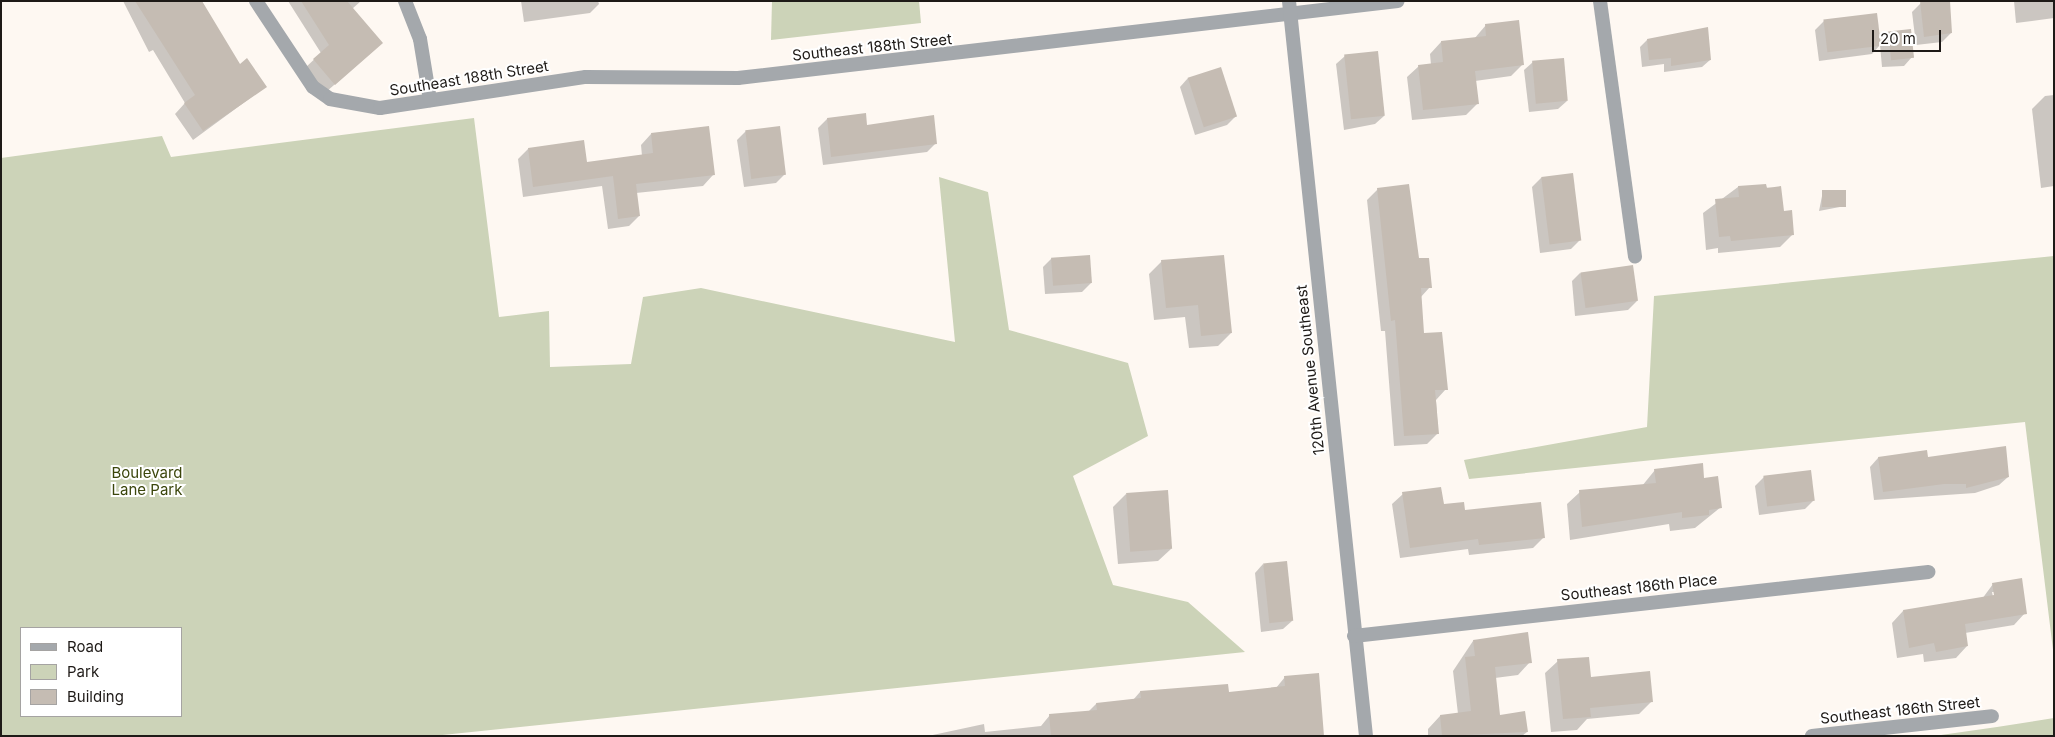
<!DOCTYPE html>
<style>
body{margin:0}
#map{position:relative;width:2055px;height:737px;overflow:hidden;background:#fef8f2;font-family:Inter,sans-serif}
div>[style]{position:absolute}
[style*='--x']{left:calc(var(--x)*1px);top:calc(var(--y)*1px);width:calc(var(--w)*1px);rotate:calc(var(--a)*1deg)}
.green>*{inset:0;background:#ccd3b8}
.shadow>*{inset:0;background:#0003}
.building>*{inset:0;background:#c5bcb3;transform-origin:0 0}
.service>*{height:14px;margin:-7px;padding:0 7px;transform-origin:7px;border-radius:7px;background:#a4a8ac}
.minor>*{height:14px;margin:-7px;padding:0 7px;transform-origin:7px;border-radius:7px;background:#a4a8ac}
span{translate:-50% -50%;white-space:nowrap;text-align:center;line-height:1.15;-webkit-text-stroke:4px #fff;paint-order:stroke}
.street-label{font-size:15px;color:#1e1a17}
.park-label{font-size:15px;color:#3b460c}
.frame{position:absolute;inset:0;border:2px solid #1e1a17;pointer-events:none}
.legend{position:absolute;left:20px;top:627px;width:162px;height:90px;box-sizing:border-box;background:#fff;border:1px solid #a5a3a2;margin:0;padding:6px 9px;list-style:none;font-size:15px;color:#1e1a17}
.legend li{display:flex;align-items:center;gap:10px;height:25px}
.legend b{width:25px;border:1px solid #a5a3a2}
.scale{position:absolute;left:1872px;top:30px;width:69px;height:22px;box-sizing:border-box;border:2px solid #1e1a17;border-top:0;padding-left:6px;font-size:15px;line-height:18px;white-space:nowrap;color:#1e1a17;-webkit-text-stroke:4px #fff;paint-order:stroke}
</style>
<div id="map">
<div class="green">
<i style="clip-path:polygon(772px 1px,919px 1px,921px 23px,771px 40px)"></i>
<i style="clip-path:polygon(evenodd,474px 118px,499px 317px,549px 311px,550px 367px,631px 364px,643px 297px,701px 288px,955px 342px,939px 177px,988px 192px,1009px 330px,1128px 363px,1148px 436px,1073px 476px,1113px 585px,1188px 602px,1245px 652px,433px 736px,1px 736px,1px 158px,162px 136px,171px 157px,474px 118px,21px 628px,181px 628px,181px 716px,21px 716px,21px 628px)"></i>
<i style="clip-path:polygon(2054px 256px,2054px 658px,2025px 422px,1469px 479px,1464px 460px,1647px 427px,1654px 296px)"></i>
<i style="clip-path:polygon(2054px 718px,2054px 736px,1934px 736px,1997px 727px)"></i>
</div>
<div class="shadow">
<i style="clip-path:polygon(123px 1px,197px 1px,240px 65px,265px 87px,193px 140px,175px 114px,185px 103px,153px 50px,149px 52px)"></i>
<i style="clip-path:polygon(288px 1px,361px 1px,352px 9px,373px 51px,326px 92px,305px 68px,321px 53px)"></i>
<i style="clip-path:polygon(521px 1px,598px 1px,599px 4px,590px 13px,524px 22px)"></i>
<i style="clip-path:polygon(2014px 1px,2054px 1px,2054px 18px,2016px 23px)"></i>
<i style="clip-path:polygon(1921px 3px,1951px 33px,1942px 42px,1916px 45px,1912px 12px)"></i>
<i style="clip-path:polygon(1824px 21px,1880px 41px,1889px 32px,1912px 57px,1904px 66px,1882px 67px,1880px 45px,1872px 54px,1819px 61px,1815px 30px)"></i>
<i style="clip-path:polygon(1486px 25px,1522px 65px,1511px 76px,1475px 81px,1478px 103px,1466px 115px,1412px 120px,1407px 77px,1419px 66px,1431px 65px,1430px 54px,1441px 42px,1474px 39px)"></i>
<i style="clip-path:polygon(1647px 40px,1710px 60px,1702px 67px,1664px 72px,1664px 64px,1642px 67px,1640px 47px)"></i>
<i style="clip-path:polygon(1345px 56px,1384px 116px,1375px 124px,1344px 130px,1336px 64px)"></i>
<i style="clip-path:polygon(1533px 62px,1567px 101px,1558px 109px,1529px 112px,1524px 70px)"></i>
<i style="clip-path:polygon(1188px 78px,1236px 116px,1227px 125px,1195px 135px,1180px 87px)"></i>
<i style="clip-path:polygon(2054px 95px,2054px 186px,2041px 188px,2032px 109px,2045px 96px)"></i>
<i style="clip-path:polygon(865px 114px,866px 126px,936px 143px,927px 152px,823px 165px,818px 128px,827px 119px)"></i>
<i style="clip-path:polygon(746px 131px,785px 174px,776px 183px,744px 187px,737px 140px)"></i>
<i style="clip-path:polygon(651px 134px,713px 175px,703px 186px,636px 193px,639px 216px,629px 226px,608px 229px,602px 186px,523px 197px,518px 159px,528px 149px,586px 164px,642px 156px,641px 145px)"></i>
<i style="clip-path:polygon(1572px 174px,1580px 240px,1571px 249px,1540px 253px,1532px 187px,1541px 178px)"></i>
<i style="clip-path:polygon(1738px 187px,1780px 188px,1783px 212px,1793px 234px,1780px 247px,1718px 253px,1718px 248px,1706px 250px,1703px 213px)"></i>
<i style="clip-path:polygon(1378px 189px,1430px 287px,1420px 298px,1423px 335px,1446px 389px,1436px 400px,1438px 433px,1427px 444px,1394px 446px,1385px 331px,1381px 331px,1367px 200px)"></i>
<i style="clip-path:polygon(1823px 191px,1845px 206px,1819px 211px)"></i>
<i style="clip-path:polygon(1052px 258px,1091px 283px,1082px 292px,1045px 294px,1043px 267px)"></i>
<i style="clip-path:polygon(1162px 261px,1231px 333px,1218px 346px,1189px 348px,1185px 317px,1154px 320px,1149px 274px)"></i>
<i style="clip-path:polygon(1580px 273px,1637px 301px,1628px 310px,1575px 316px,1572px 281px)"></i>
<i style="clip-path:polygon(1878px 458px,1927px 458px,2008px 477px,1999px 485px,1975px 493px,1874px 500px,1870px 467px)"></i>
<i style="clip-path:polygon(1655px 470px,1703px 479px,1721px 507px,1695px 528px,1670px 531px,1669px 524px,1570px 540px,1567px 504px,1580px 492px,1642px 486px)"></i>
<i style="clip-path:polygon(1764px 477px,1814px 500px,1805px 509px,1759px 515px,1755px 486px)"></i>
<i style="clip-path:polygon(1126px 494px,1171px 549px,1158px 561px,1118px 564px,1113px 507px)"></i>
<i style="clip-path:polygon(1403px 494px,1464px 512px,1544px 537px,1533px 548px,1469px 555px,1468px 549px,1400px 558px,1392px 504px)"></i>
<i style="clip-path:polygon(1263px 564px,1292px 621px,1283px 629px,1261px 632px,1255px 573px)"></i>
<i style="clip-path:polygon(evenodd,1993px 584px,2025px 613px,2014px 625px,1965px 633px,1967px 646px,1956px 658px,1924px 662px,1923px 654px,1897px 658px,1892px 623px,1903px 611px,1982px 599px,1993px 584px,1992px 592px,1995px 592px,1994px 602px,1992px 592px)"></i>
<i style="clip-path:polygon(1473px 641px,1530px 662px,1518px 675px,1495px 678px,1499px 716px,1527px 732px,1522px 736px,1428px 736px,1428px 729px,1440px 716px,1458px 714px,1453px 671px)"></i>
<i style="clip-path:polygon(1558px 661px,1589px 679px,1652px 701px,1639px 714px,1587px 719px,1577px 730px,1551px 732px,1545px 673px)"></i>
<i style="clip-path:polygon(1285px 677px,1323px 736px,928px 736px,984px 724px,985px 732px,1041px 726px,1050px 715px,1088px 712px,1096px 704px,1133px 700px,1140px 692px,1228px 694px,1276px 688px)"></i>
</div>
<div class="building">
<i style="clip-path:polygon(135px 1px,202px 1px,240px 64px,247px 58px,267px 87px,203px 131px,184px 103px,195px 95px)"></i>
<i style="clip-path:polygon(301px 1px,347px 1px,383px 43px,335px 85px,313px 59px,329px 45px)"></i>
<i style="clip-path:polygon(1920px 1px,1950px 1px,1952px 33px,1924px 37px)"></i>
<i style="left:1877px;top:13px;width:33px;height:54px;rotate:83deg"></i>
<i style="clip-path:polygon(1519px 20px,1524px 65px,1475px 71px,1479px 104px,1423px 110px,1418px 65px,1443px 62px,1441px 41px,1486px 36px,1485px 24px)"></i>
<i style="clip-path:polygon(1708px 27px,1711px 60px,1671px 66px,1671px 58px,1649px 60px,1647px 39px)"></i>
<i style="left:1911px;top:29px;width:29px;height:23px;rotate:84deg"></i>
<i style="left:1378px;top:51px;width:65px;height:34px;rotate:84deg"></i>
<i style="left:1564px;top:58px;width:43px;height:32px;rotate:85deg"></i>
<i style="left:1221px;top:67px;width:52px;height:35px;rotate:72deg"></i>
<i style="clip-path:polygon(866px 113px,867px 125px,934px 115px,937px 144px,831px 157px,827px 118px)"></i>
<i style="clip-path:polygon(709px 126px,715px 175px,636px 184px,640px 216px,618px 219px,613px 176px,533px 187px,528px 148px,584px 140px,587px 162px,653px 153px,651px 133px)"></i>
<i style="left:780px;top:126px;width:49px;height:35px;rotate:83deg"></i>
<i style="left:1573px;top:173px;width:68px;height:32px;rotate:83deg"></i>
<i style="clip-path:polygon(1409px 184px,1419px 258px,1429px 258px,1432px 288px,1421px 288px,1424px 333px,1442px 332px,1448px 390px,1435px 390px,1439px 434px,1404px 436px,1395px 320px,1391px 321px,1377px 188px)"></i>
<i style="clip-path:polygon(1766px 184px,1767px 188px,1781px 186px,1784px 211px,1792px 210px,1794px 235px,1731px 241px,1730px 236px,1719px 237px,1715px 199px,1739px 197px,1738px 186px)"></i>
<i style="left:1822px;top:190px;width:24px;height:17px"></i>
<i style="left:1090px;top:255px;width:28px;height:39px;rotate:86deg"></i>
<i style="clip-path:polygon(1224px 255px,1232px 333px,1201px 336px,1198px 305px,1166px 308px,1161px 260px)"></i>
<i style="left:1633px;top:265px;width:36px;height:53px;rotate:82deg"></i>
<i style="clip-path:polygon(2006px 446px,2009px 477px,1966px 488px,1966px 484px,1944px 484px,1883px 492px,1878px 457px,1927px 450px,1928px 457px)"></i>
<i style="clip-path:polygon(1703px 463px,1704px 478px,1718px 476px,1722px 508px,1709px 510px,1709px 515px,1682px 518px,1682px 512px,1582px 527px,1579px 490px,1656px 483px,1654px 469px)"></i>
<i style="left:1811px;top:470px;width:31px;height:48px;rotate:83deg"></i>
<i style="clip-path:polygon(1441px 487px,1444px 504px,1464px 502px,1465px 510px,1541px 502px,1545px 538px,1479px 545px,1478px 539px,1410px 548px,1402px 492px)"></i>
<i style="left:1168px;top:490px;width:59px;height:42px;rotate:86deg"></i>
<i style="left:1287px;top:561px;width:60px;height:24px;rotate:84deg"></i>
<i style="clip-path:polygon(2022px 578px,2027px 614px,1965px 624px,1968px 646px,1936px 652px,1934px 643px,1909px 648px,1903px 610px,1994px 595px,1992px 583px)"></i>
<i style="clip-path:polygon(1528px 632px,1532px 663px,1495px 667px,1500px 715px,1525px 711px,1528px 732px,1442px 736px,1440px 715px,1471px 711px,1465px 657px,1475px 656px,1473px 640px)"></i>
<i style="clip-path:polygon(1589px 657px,1591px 677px,1650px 671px,1653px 702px,1590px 708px,1591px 717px,1563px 719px,1557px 659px)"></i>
<i style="clip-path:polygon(1319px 673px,1324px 736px,1051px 736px,1049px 714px,1097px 710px,1096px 703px,1141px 698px,1140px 691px,1228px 684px,1229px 692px,1285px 686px,1284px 676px)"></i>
</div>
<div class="service">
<i style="--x:1600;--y:1;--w:258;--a:82.2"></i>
</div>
<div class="minor">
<i style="--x:256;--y:1;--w:103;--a:56.5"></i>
<i style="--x:313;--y:87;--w:21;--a:35"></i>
<i style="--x:330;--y:99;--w:51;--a:10.2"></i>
<i style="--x:380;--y:108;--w:208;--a:-8.6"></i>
<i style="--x:586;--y:77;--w:152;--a:0.4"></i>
<i style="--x:738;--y:78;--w:664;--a:-6.65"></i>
<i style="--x:405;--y:1;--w:41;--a:68.5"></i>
<i style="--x:420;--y:39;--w:62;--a:80.7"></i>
<i style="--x:1289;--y:1;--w:739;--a:84.02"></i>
<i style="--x:1354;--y:636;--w:578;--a:-6.36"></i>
<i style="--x:1812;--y:736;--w:181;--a:-6.3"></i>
</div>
<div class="street-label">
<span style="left:872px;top:47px;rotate:-6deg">Southeast 188th Street</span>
<span style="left:469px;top:78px;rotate:-9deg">Southeast 188th Street</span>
<span style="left:1310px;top:370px;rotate:-96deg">120th Avenue Southeast</span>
<span style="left:1639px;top:587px;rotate:-6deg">Southeast 186th Place</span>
<span style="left:1900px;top:710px;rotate:-6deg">Southeast 186th Street</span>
</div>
<div class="park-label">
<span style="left:147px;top:481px">Boulevard<br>Lane Park</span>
</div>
<div class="frame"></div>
<ul class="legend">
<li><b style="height:6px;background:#a4a8ac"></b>Road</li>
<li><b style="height:14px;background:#ccd3b8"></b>Park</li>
<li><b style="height:14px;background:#c5bcb3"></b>Building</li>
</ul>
<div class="scale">20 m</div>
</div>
